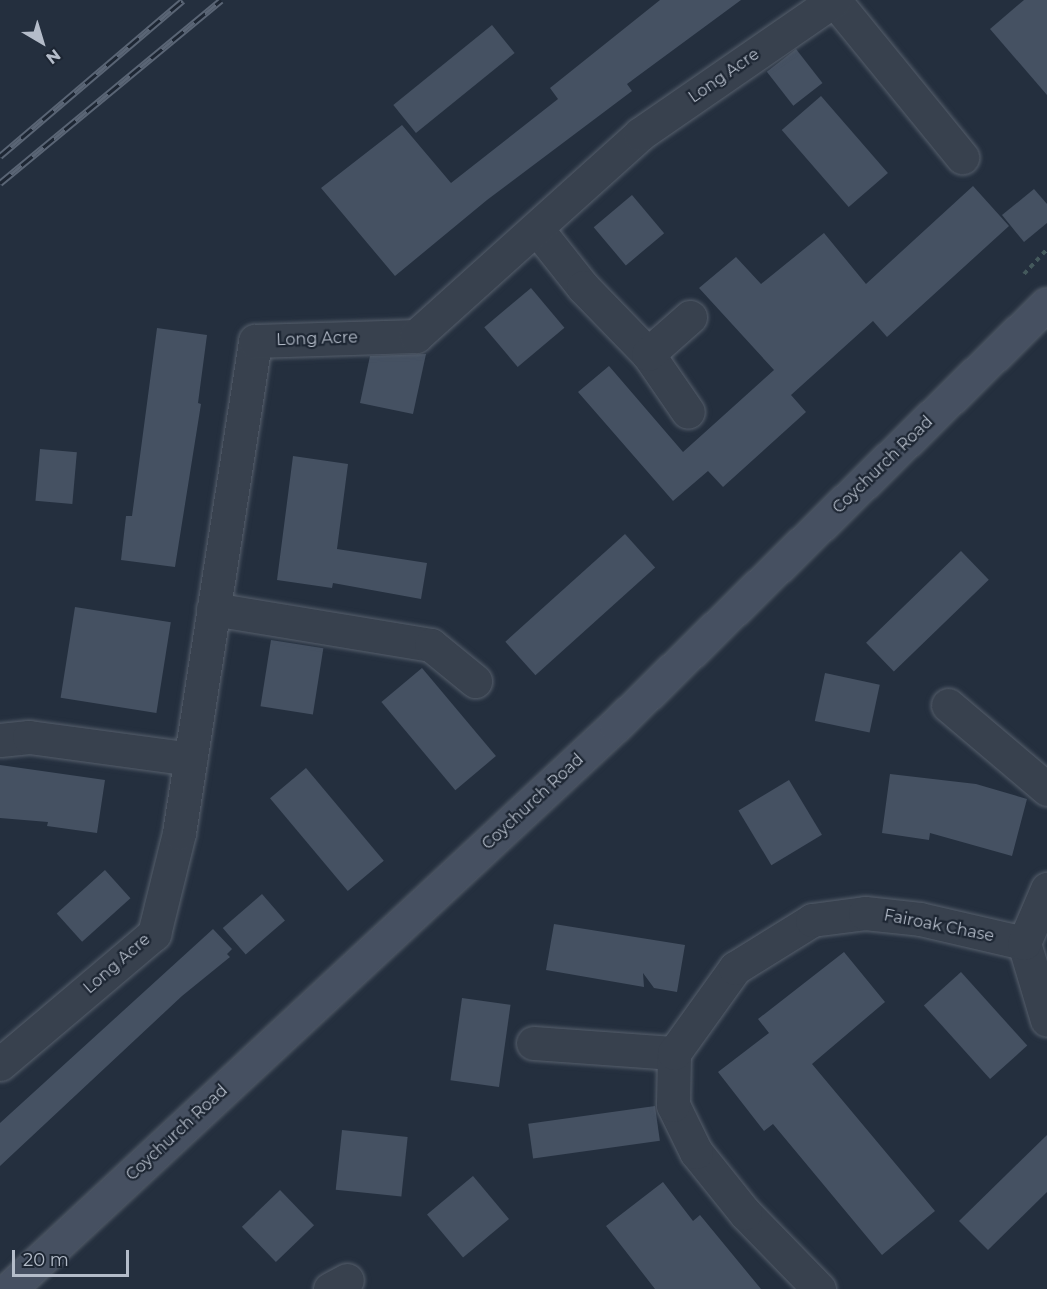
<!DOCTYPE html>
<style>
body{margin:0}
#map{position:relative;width:1047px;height:1289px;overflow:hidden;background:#242f3e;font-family:Montserrat,sans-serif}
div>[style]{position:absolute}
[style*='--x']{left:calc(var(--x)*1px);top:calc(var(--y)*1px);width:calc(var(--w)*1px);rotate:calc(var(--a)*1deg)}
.building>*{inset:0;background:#455162;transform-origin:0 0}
.path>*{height:4px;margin-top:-2px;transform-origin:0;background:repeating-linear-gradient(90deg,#44595c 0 4.5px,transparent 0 9px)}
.roads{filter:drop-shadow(0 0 2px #565f6c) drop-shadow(0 0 2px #565f6c)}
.street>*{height:33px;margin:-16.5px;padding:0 16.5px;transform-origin:16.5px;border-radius:16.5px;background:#38414e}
.secondary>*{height:33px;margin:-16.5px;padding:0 16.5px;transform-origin:16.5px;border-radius:16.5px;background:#465061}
.rail>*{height:7px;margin-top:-3.5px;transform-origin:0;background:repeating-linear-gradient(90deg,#1d2633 0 14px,#5a6575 0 28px);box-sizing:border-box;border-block:2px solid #5a6575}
span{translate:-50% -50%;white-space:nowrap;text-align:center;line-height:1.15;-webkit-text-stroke:4.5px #1d2633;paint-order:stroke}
.street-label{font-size:16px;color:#b4bcc9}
.north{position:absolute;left:12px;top:12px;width:60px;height:60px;-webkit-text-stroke:4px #1d2633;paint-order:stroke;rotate:142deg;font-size:16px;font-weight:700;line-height:24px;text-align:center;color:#b4bcc9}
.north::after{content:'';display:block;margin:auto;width:21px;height:27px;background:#b4bcc9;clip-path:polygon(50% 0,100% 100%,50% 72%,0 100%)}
.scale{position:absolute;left:12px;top:1250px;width:117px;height:27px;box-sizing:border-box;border:3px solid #b4bcc9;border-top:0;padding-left:8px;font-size:18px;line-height:21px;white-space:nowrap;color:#b4bcc9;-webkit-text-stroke:4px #1d2633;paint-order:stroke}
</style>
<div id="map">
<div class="building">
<i style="clip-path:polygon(660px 0,741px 0,627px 84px,632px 91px,487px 200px,395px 276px,321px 188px,402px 125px,451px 183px,558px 99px,550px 88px)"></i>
<i style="clip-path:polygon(1024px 0,1047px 0,1047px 95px,990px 29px)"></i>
<i style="left:492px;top:25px;width:36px;height:127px;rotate:51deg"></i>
<i style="left:796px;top:49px;width:43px;height:37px;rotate:52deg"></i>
<i style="left:821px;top:96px;width:102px;height:52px;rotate:49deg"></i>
<i style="clip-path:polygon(973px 186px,1009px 226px,887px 337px,873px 321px,791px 395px,806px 412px,723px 487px,708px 471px,673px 501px,578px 392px,609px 366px,683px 452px,774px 370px,699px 288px,736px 257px,761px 284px,824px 233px,866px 284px)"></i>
<i style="clip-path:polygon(1034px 189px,1047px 204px,1047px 223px,1024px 242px,1002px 215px)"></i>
<i style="left:632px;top:195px;width:50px;height:50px;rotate:50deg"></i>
<i style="left:531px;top:288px;width:52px;height:61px;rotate:50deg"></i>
<i style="clip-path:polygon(157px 328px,207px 335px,198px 403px,201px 404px,175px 567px,121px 560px,126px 516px,132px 516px)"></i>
<i style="clip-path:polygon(426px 354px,413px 414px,360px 403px,370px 356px)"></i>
<i style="left:40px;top:449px;width:37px;height:52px;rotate:5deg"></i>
<i style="clip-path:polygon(293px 456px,348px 464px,337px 549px,427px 563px,421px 599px,333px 583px,332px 588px,277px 580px)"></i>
<i style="left:625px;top:534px;width:45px;height:161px;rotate:48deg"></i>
<i style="left:961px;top:551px;width:40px;height:132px;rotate:46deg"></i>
<i style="left:75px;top:607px;width:97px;height:92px;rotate:9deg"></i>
<i style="left:271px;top:640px;width:53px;height:67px;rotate:9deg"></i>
<i style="left:422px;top:668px;width:115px;height:53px;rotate:50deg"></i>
<i style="left:825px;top:673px;width:56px;height:49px;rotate:12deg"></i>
<i style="clip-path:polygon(0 765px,105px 780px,97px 833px,47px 826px,48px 822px,0 818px)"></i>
<i style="left:306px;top:768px;width:121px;height:47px;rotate:50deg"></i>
<i style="clip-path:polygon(890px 774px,976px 784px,1027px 799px,1012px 856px,930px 833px,929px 840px,882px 833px)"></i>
<i style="left:789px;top:780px;width:64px;height:59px;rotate:59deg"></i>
<i style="left:105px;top:870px;width:38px;height:65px;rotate:48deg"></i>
<i style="left:262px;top:894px;width:35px;height:52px;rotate:49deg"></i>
<i style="clip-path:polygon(554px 924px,685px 945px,677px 992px,654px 988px,643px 973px,644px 987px,546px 970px)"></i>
<i style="clip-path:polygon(213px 929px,232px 949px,227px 954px,230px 957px,182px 996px,0 1166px,0 1123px)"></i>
<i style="clip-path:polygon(844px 952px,885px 1002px,812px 1064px,935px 1211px,882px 1255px,773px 1124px,764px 1131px,718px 1072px,769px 1033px,758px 1019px)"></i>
<i style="left:961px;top:972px;width:99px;height:50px;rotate:48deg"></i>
<i style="left:462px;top:998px;width:49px;height:83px;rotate:8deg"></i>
<i style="left:655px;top:1106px;width:35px;height:128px;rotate:82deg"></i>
<i style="left:342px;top:1130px;width:66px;height:60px;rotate:6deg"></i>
<i style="clip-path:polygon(1047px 1135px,1047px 1192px,988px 1250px,959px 1221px)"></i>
<i style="left:473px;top:1176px;width:56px;height:60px;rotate:50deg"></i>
<i style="clip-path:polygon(663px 1182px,693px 1221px,700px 1215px,761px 1289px,655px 1289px,606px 1226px)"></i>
<i style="left:280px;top:1190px;width:49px;height:53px;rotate:46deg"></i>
</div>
<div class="path">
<i style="--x:1024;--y:274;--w:34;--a:-47"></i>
</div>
<div class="roads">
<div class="street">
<i style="--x:834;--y:0;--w:203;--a:50.8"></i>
<i style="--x:537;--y:229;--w:74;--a:51.6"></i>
<i style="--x:583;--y:287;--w:93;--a:45.9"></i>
<i style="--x:648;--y:354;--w:70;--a:55.4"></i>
<i style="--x:648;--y:354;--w:56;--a:-41.4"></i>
<i style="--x:213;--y:609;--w:221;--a:9.4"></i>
<i style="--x:431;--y:645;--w:57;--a:39.3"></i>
<i style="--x:948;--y:705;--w:130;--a:40.3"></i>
<i style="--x:0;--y:740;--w:29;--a:-6"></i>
<i style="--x:29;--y:737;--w:163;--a:7.7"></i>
<i style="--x:1024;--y:943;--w:80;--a:73.4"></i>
<i style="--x:533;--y:1043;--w:141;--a:4.1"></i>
<i style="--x:0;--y:1064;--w:202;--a:-40.2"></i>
<i style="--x:154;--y:934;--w:104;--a:-76.1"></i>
<i style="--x:179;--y:833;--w:498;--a:-81.2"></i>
<i style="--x:255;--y:341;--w:161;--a:-1.8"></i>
<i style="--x:416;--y:336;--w:302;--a:-42"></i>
<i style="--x:640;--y:134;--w:236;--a:-34.6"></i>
<i style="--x:330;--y:1289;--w:19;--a:-28"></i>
<i style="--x:819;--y:1289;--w:106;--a:-134.2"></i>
<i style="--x:745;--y:1213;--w:78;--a:-128.8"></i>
<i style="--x:696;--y:1152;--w:52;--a:-116.1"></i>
<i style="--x:673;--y:1105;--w:52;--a:-88.9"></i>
<i style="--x:674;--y:1053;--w:105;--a:-54.3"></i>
<i style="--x:735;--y:968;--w:91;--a:-31.9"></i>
<i style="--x:812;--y:920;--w:53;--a:-7.5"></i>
<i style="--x:865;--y:913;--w:55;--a:6.2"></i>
<i style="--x:920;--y:919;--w:107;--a:13"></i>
<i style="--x:1024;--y:943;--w:59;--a:-66.9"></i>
</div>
<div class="secondary">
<i style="--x:9;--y:1289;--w:829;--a:-42.9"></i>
<i style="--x:616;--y:725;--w:602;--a:-44.33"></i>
</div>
</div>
<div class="rail">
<i style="--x:0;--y:156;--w:240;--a:-40.4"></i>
<i style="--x:0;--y:183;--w:287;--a:-39.6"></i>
</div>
<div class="street-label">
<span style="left:724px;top:76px;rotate:-35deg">Long Acre</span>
<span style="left:317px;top:339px;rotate:-2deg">Long Acre</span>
<span style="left:883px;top:465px;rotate:-44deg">Coychurch Road</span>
<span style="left:533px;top:802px;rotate:-43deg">Coychurch Road</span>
<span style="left:939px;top:926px;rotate:11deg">Fairoak Chase</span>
<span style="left:117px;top:964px;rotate:-41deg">Long Acre</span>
<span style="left:177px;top:1133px;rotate:-43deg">Coychurch Road</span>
</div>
<div class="north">N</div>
<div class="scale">20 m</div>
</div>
